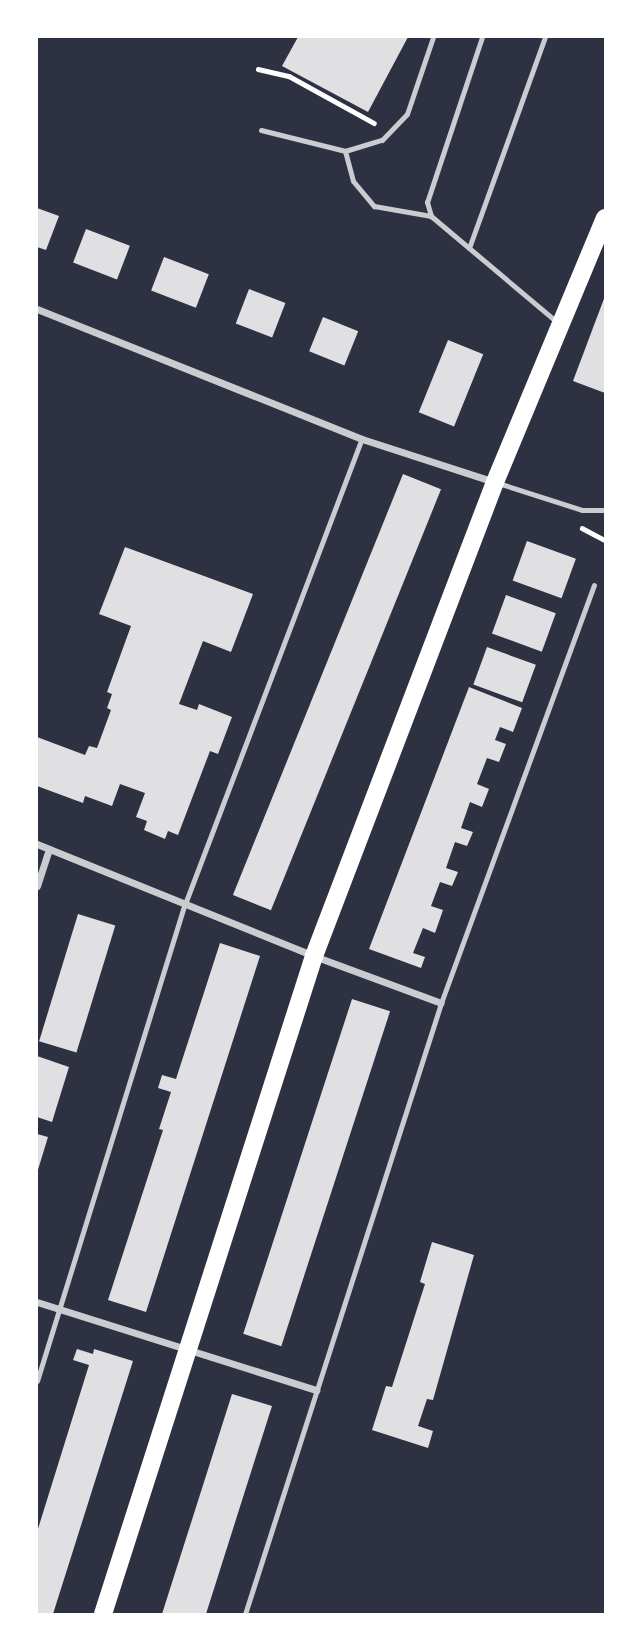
<!DOCTYPE html>
<style>
body{margin:0}
#map{position:relative;width:642px;height:1651px;overflow:hidden;background:#2d3142;font-family:Jost,sans-serif}
div>[style]{position:absolute}
[style*='--x']{left:calc(var(--x)*1px);top:calc(var(--y)*1px);width:calc(var(--w)*1px);rotate:calc(var(--a)*1deg)}
.building>*{inset:0;background:#e0e0e3;transform-origin:0 0}
.path>*{height:4.5px;margin:-2.25px;padding:0 2.25px;transform-origin:2.25px;border-radius:2.25px;background:#fff}
.service>*{height:5px;margin:-2.5px;padding:0 2.5px;transform-origin:2.5px;border-radius:2.5px;background:#caccd0}
.minor>*{height:7px;margin:-3.5px;padding:0 3.5px;transform-origin:3.5px;border-radius:3.5px;background:#caccd0}
.primary>*{height:18px;margin:-9px;padding:0 9px;transform-origin:9px;border-radius:9px;background:#fff}
span{translate:-50% -50%;white-space:nowrap;text-align:center;line-height:1.15;-webkit-text-stroke:7px #fff;paint-order:stroke}
.frame{position:absolute;inset:0;border:38px solid #fff;pointer-events:none}
</style>
<div id="map">
<div class="building">
<i style="clip-path:polygon(298px 37px,408px 37px,368px 112px,282px 66px)"></i>
<i style="clip-path:polygon(37px 208px,59px 216px,46px 250px,37px 247px)"></i>
<i style="left:86px;top:229px;width:47px;height:36px;rotate:21deg"></i>
<i style="left:164px;top:257px;width:48px;height:36px;rotate:21deg"></i>
<i style="left:249px;top:289px;width:39px;height:37px;rotate:21deg"></i>
<i style="clip-path:polygon(605px 296px,605px 393px,573px 381px)"></i>
<i style="left:323px;top:317px;width:38px;height:37px;rotate:22deg"></i>
<i style="left:448px;top:340px;width:38px;height:78px;rotate:22deg"></i>
<i style="left:403px;top:474px;width:41px;height:454px;rotate:22deg"></i>
<i style="left:527px;top:541px;width:52px;height:42px;rotate:20deg"></i>
<i style="clip-path:polygon(125px 547px,253px 594px,231px 652px,203px 641px,179px 704px,197px 710px,199px 704px,232px 717px,218px 754px,210px 751px,178px 835px,168px 831px,165px 839px,144px 830px,147px 821px,136px 817px,145px 793px,120px 784px,112px 806px,85px 796px,83px 803px,37px 786px,37px 737px,85px 755px,89px 746px,97px 748px,111px 710px,107px 708px,112px 694px,107px 692px,131px 626px,99px 614px)"></i>
<i style="left:506px;top:595px;width:53px;height:41px;rotate:20deg"></i>
<i style="left:487px;top:647px;width:52px;height:40px;rotate:20deg"></i>
<i style="clip-path:polygon(469px 687px,522px 708px,513px 732px,500px 727px,495px 740px,506px 744px,499px 762px,487px 758px,477px 784px,489px 789px,482px 807px,470px 802px,461px 828px,473px 832px,467px 846px,455px 842px,446px 868px,458px 872px,452px 886px,440px 882px,431px 906px,443px 910px,435px 933px,423px 928px,413px 953px,425px 957px,421px 968px,369px 949px)"></i>
<i style="left:78px;top:914px;width:39px;height:133px;rotate:17deg"></i>
<i style="clip-path:polygon(220px 943px,260px 956px,146px 1312px,108px 1300px,163px 1130px,159px 1129px,171px 1092px,158px 1088px,162px 1075px,176px 1079px)"></i>
<i style="left:352px;top:999px;width:40px;height:352px;rotate:18deg"></i>
<i style="clip-path:polygon(37px 1056px,69px 1067px,52px 1122px,37px 1117px)"></i>
<i style="clip-path:polygon(37px 1134px,48px 1137px,37px 1173px)"></i>
<i style="clip-path:polygon(432px 1242px,474px 1255px,433px 1400px,427px 1399px,418px 1426px,433px 1431px,428px 1448px,372px 1430px,386px 1386px,392px 1387px,425px 1284px,420px 1282px)"></i>
<i style="clip-path:polygon(77px 1349px,93px 1354px,94px 1349px,133px 1361px,53px 1614px,37px 1614px,37px 1532px,89px 1365px,73px 1360px)"></i>
<i style="clip-path:polygon(232px 1394px,272px 1406px,258px 1450px,206px 1614px,162px 1614px)"></i>
</div>
<div class="path">
<i style="--x:258;--y:69;--w:32;--a:13"></i>
<i style="--x:289;--y:76;--w:97;--a:28.9"></i>
<i style="--x:582;--y:528;--w:26;--a:28"></i>
</div>
<div class="service">
<i style="--x:482;--y:37;--w:174;--a:108.4"></i>
<i style="--x:427;--y:202;--w:15;--a:74"></i>
<i style="--x:431;--y:216;--w:166;--a:40.1"></i>
<i style="--x:261;--y:130;--w:87;--a:14"></i>
<i style="--x:345;--y:151;--w:39;--a:-17"></i>
<i style="--x:382;--y:140;--w:36;--a:-46"></i>
<i style="--x:407;--y:114;--w:81;--a:-71.3"></i>
<i style="--x:345;--y:151;--w:31;--a:75"></i>
<i style="--x:353;--y:181;--w:33;--a:50"></i>
<i style="--x:374;--y:206;--w:58;--a:10"></i>
<i style="--x:469;--y:248;--w:224;--a:-70.2"></i>
<i style="--x:498;--y:483;--w:88;--a:17.8"></i>
<i style="--x:582;--y:510;--w:23;--a:0"></i>
<i style="--x:37;--y:1381;--w:499;--a:-72.8"></i>
<i style="--x:185;--y:904;--w:498;--a:-69.2"></i>
<i style="--x:245;--y:1614;--w:642;--a:-72.21"></i>
<i style="--x:441;--y:1003;--w:445;--a:-69.9"></i>
</div>
<div class="minor">
<i style="--x:37;--y:309;--w:350;--a:21.8"></i>
<i style="--x:362;--y:439;--w:139;--a:18"></i>
<i style="--x:37;--y:844;--w:299;--a:22"></i>
<i style="--x:314;--y:956;--w:135;--a:20.3"></i>
<i style="--x:37;--y:886;--w:39;--a:-72"></i>
<i style="--x:37;--y:1302;--w:293;--a:17.5"></i>
</div>
<div class="primary">
<i style="--x:103;--y:1614;--w:691;--a:-72.22"></i>
<i style="--x:314;--y:956;--w:507;--a:-69.1"></i>
<i style="--x:495;--y:482;--w:286;--a:-67.4"></i>
</div>
<div class="frame"></div>
</div>
